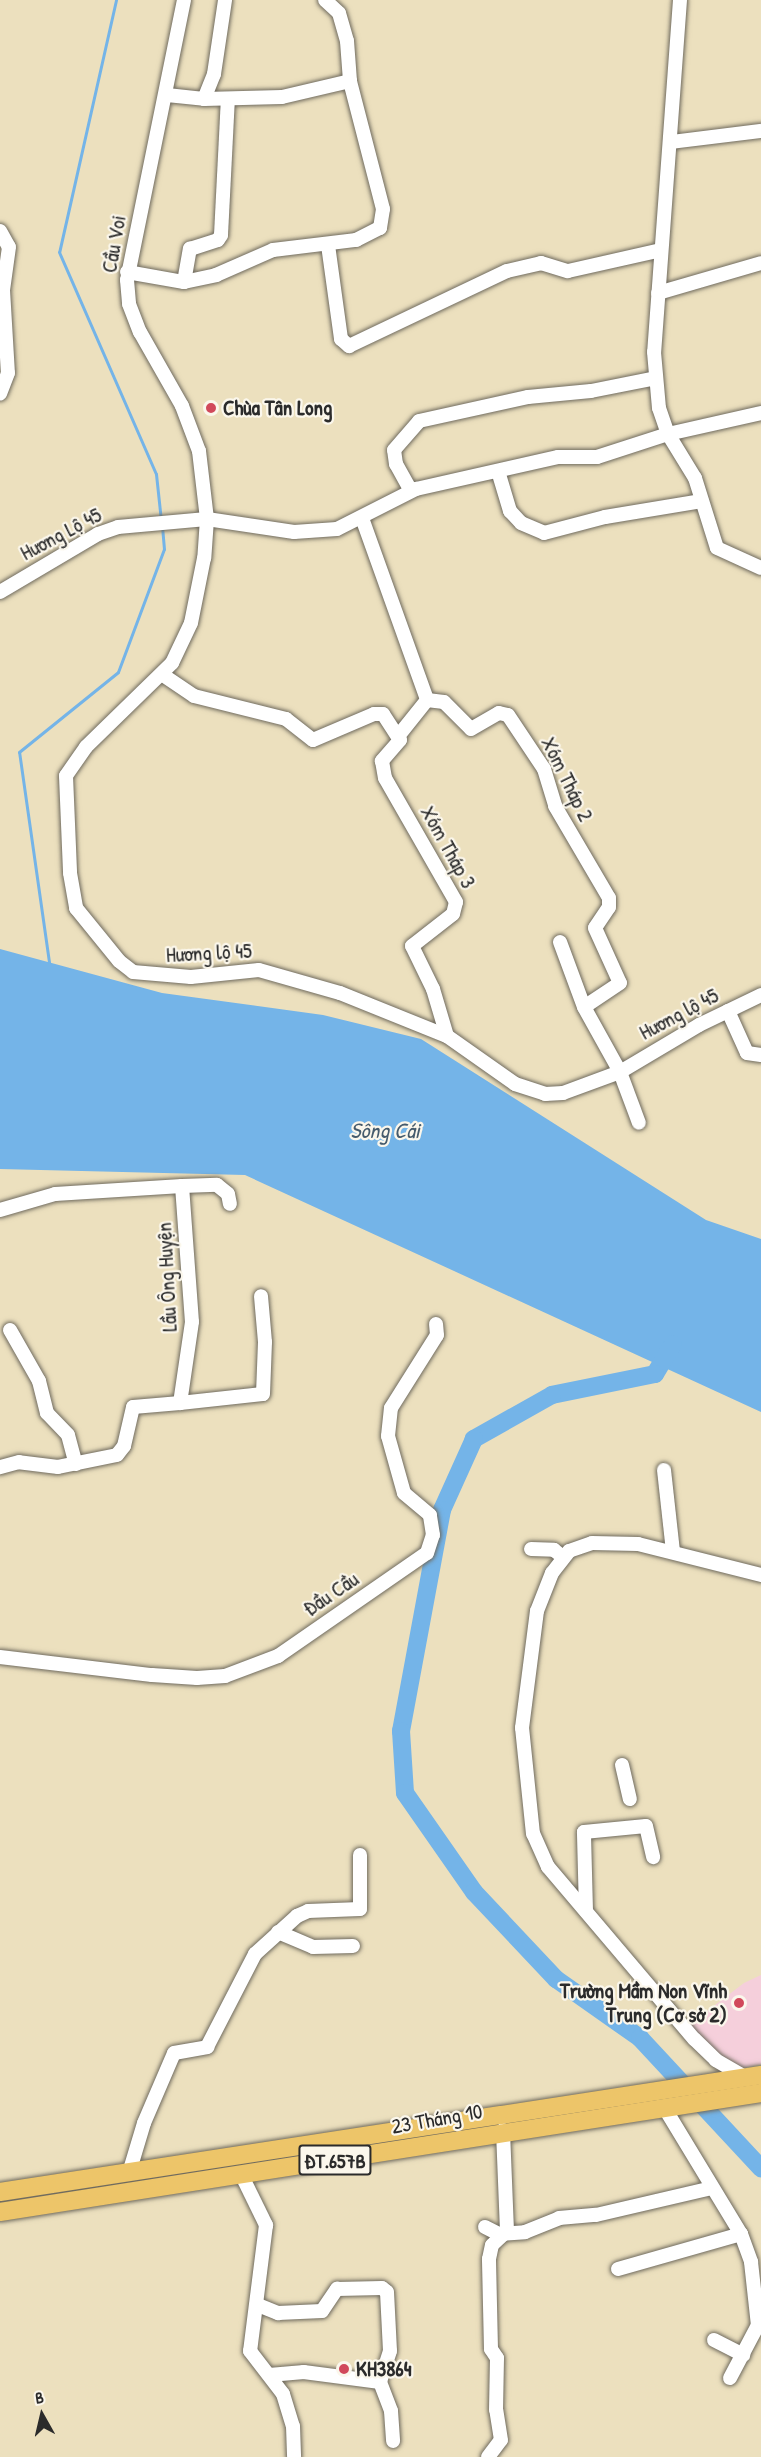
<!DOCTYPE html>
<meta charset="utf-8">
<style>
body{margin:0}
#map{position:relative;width:761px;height:2457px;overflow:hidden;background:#ece0be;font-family:"Patrick Hand",sans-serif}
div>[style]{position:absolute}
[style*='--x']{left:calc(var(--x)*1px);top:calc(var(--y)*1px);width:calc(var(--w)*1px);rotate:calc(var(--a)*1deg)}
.built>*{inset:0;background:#f5cfdb}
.water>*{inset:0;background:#74b4e8}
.stream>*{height:3px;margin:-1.5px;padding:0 1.5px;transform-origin:1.5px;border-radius:1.5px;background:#74b4e8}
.river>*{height:18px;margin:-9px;padding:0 9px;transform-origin:9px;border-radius:9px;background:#74b4e8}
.roads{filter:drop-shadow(0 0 2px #6f6a5e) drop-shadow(0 0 2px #6f6a5e)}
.minor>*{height:14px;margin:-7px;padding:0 7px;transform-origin:7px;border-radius:7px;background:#fff}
.major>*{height:18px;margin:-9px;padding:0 9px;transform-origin:9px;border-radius:9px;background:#edc569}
.dots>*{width:16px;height:16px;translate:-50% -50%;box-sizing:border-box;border:3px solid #fbf7ec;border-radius:50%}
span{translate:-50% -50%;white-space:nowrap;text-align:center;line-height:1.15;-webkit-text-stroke:4.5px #fbf7ec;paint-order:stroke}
.shield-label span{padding:2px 4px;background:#fbf7ec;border:2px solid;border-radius:4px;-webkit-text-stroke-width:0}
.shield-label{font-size:20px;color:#2b2b2b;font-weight:700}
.street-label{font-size:21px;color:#2b2b2b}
.poi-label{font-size:21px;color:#2b2b2b;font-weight:700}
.left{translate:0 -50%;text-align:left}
.right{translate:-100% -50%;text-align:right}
.water-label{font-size:22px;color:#455b6d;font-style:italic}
.north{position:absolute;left:12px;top:2385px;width:60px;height:60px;-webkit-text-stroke:4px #fbf7ec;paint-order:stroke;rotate:352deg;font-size:16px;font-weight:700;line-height:24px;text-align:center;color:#2b2b2b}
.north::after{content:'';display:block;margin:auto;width:21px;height:27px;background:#2b2b2b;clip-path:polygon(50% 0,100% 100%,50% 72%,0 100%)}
</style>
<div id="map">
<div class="built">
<i style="clip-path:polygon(761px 1975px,761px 2064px,739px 2069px,717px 2057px,690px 2024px,744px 1983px)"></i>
</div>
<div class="water">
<i style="clip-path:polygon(0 949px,162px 993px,323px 1015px,421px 1039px,706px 1220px,761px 1239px,761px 1412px,245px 1175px,0 1169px)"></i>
</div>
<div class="stream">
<i style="--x:116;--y:0;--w:258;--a:102.7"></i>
<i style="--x:59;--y:252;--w:242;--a:66.4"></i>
<i style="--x:156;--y:474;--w:47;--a:83.9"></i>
<i style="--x:49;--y:962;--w:212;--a:-98.1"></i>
<i style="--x:19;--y:752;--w:127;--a:-38.9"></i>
<i style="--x:118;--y:672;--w:131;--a:-69.5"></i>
<i style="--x:164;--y:549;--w:22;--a:-95"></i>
</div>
<div class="river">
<i style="--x:673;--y:1344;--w:35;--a:121"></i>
<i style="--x:655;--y:1374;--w:105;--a:168.5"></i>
<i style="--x:552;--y:1395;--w:90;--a:150.6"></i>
<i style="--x:474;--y:1439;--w:78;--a:114.3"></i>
<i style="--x:442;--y:1510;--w:225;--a:100.5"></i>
<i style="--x:401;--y:1731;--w:62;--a:86.3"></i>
<i style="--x:405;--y:1793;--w:121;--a:55.1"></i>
<i style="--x:474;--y:1892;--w:120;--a:46.7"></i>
<i style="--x:556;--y:1979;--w:103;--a:35.1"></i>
<i style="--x:640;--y:2038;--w:178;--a:47.1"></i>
</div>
<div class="roads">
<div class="minor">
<i style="--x:184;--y:0;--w:286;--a:101.5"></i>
<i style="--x:127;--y:280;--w:24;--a:85"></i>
<i style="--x:129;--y:304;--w:30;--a:69"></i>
<i style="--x:140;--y:332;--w:85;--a:60.4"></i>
<i style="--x:182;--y:406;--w:48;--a:69.3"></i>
<i style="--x:199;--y:451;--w:68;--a:83.3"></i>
<i style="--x:207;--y:519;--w:39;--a:94"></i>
<i style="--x:204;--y:558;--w:66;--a:101.3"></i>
<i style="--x:191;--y:623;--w:44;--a:115.4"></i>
<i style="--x:172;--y:663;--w:120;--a:135.7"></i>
<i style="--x:86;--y:747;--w:35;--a:125"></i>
<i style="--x:66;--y:776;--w:97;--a:87.6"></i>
<i style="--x:70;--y:873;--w:36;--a:80"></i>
<i style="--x:76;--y:908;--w:68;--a:50.9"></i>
<i style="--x:119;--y:961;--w:18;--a:38"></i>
<i style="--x:133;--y:972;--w:58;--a:4.9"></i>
<i style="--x:191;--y:977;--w:68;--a:-5.9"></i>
<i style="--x:259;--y:970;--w:84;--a:15.9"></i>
<i style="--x:340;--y:993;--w:115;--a:21.9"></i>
<i style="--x:447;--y:1036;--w:83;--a:35.2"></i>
<i style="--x:515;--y:1084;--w:32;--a:18"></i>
<i style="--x:545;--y:1094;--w:18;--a:-3"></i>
<i style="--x:563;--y:1093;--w:61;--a:-20.2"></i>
<i style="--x:620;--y:1072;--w:92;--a:-30.7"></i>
<i style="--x:699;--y:1025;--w:69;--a:-25.8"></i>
<i style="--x:680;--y:0;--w:353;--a:94.2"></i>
<i style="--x:654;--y:352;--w:56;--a:84.9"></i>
<i style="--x:659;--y:408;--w:28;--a:71"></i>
<i style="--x:668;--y:434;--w:52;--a:58.5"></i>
<i style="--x:695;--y:478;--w:73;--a:72.6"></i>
<i style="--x:717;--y:548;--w:48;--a:24.4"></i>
<i style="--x:167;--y:95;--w:37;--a:6"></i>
<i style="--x:204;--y:99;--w:27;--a:-68"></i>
<i style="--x:214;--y:74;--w:75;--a:-81.5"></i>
<i style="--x:204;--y:99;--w:78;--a:-1.5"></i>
<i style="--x:282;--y:97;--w:70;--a:-13.2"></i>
<i style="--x:671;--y:142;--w:91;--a:-7"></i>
<i style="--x:0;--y:231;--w:18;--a:61"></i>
<i style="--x:9;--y:247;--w:43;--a:97.9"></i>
<i style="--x:3;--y:290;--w:83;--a:86.6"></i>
<i style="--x:8;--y:373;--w:22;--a:111"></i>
<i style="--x:328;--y:245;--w:95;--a:82.1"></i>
<i style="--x:341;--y:339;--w:11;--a:41"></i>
<i style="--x:349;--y:346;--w:175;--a:-25.4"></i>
<i style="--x:507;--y:271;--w:35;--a:-13"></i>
<i style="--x:541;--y:263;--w:28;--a:17"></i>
<i style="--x:568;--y:271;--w:95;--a:-12.7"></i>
<i style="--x:127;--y:272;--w:58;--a:10"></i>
<i style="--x:184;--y:282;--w:33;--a:-12"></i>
<i style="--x:216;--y:275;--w:62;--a:-23.7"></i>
<i style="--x:273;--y:250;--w:84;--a:-6.9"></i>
<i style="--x:356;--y:240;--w:27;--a:-27"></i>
<i style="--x:380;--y:228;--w:19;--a:-81"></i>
<i style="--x:383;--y:209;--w:132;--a:-104.5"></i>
<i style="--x:350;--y:81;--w:40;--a:-94.3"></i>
<i style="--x:347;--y:41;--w:29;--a:-106"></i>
<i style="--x:339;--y:13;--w:19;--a:-137"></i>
<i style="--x:184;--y:282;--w:34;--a:-80"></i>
<i style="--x:190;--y:249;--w:29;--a:-18"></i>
<i style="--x:218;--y:240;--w:6;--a:-59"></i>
<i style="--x:221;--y:235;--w:136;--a:-87.1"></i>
<i style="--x:658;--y:293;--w:107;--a:-16.2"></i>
<i style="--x:498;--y:471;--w:42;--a:73.3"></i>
<i style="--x:510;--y:511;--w:16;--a:47"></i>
<i style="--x:521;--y:523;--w:25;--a:23"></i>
<i style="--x:544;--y:533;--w:63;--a:-14.7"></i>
<i style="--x:605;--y:517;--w:98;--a:-9.4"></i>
<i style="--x:411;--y:491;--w:31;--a:-119"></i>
<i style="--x:396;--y:464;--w:14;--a:-98"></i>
<i style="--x:394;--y:450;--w:38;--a:-49"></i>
<i style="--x:419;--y:421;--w:112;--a:-12.4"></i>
<i style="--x:528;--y:397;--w:63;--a:-5.4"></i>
<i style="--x:591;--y:391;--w:66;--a:-11.3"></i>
<i style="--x:362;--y:518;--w:193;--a:70.3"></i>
<i style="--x:427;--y:700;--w:17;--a:7"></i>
<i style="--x:444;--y:702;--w:38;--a:45"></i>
<i style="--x:471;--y:729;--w:32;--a:-30"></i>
<i style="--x:499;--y:713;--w:9;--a:13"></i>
<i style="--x:508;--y:715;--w:65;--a:56.3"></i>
<i style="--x:544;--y:769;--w:39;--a:73"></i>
<i style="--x:555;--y:806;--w:107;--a:59.6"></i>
<i style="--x:609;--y:898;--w:9;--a:90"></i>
<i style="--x:609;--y:907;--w:25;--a:124"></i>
<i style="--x:595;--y:928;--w:60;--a:65.6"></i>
<i style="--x:620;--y:983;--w:43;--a:146.3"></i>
<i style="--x:584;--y:1007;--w:74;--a:61"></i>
<i style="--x:620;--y:1072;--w:54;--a:69.6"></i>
<i style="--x:0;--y:592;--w:114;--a:-30.6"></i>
<i style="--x:98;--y:534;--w:21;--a:-19"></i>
<i style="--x:118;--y:527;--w:89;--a:-5.1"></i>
<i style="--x:207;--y:519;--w:88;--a:8.5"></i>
<i style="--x:294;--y:532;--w:43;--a:-4"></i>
<i style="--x:337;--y:529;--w:89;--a:-26.9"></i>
<i style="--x:416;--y:489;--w:146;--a:-12.7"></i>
<i style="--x:558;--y:457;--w:39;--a:0"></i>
<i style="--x:597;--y:457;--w:75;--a:-17.9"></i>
<i style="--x:668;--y:434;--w:95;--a:-12.7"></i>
<i style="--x:163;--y:675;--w:37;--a:34"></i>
<i style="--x:194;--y:696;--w:95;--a:14"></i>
<i style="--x:286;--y:719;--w:34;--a:38"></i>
<i style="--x:313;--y:740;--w:66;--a:-23.1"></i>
<i style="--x:374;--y:714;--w:9;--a:0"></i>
<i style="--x:383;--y:714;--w:31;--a:57"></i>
<i style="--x:400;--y:740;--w:28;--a:131"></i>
<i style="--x:382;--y:761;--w:17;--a:80"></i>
<i style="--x:385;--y:778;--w:143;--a:60.2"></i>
<i style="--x:456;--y:902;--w:12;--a:104"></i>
<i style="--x:453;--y:914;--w:52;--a:142"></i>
<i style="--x:412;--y:946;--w:48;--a:64"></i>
<i style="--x:433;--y:989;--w:49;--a:73.4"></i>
<i style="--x:399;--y:735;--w:45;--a:-51.3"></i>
<i style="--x:560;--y:942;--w:69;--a:69.7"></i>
<i style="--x:728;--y:1011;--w:46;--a:65.7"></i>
<i style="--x:747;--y:1053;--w:14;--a:8"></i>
<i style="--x:182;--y:1186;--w:35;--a:-2"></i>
<i style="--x:217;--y:1185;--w:14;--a:39"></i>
<i style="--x:228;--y:1194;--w:10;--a:79"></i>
<i style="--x:0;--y:1210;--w:57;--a:-16.2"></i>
<i style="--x:55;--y:1194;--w:127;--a:-3.6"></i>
<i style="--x:182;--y:1186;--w:136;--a:85.8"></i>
<i style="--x:192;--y:1322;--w:82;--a:98.4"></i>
<i style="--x:180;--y:1403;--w:47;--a:175.1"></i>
<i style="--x:133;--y:1407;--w:40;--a:103"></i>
<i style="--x:124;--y:1446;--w:11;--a:128"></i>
<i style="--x:117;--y:1455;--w:60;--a:168.5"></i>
<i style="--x:58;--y:1467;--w:39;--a:-173"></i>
<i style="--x:19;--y:1462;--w:20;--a:165"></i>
<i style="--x:10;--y:1330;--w:59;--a:60.4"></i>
<i style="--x:39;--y:1381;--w:33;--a:76"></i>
<i style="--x:47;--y:1413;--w:30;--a:46"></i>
<i style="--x:68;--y:1435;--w:30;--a:75"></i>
<i style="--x:180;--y:1403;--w:83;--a:-6.2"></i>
<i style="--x:263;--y:1394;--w:52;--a:-87.8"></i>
<i style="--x:265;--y:1342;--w:46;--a:-95"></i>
<i style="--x:664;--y:1470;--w:81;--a:83.7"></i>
<i style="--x:531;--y:1549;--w:23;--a:2"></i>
<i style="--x:554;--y:1550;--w:11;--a:38"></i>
<i style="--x:0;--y:1657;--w:153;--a:6.8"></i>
<i style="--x:152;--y:1675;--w:45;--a:3.8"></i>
<i style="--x:197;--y:1678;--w:28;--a:-4"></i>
<i style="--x:225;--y:1676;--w:57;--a:-20.7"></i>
<i style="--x:278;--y:1656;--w:181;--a:-34.7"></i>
<i style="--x:427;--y:1553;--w:19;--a:-72"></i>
<i style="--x:433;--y:1535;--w:20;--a:-99"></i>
<i style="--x:430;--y:1515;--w:34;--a:-140"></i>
<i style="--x:404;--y:1493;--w:59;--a:-105.7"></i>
<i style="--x:388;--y:1436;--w:28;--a:-84"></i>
<i style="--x:391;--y:1408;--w:86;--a:-57.8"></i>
<i style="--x:437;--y:1335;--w:11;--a:-95"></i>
<i style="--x:622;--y:1765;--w:35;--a:77"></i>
<i style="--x:586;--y:1911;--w:79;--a:-91.5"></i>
<i style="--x:584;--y:1832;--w:62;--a:-5.5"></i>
<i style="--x:646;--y:1826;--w:32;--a:77"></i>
<i style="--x:278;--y:1932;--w:38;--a:23"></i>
<i style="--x:313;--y:1947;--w:40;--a:-1.4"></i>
<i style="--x:745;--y:2077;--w:34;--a:-150"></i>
<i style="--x:716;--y:2060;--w:30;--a:-136"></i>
<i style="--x:694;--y:2039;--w:226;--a:-130.3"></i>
<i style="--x:548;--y:1867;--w:36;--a:-114"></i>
<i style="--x:533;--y:1834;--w:107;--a:-95.9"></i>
<i style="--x:522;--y:1728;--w:118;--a:-82.7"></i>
<i style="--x:537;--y:1611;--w:41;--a:-68.5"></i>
<i style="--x:552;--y:1573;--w:28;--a:-52"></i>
<i style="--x:569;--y:1551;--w:24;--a:-19"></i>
<i style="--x:592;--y:1543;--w:46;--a:1.2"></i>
<i style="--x:638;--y:1544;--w:127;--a:14.1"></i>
<i style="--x:664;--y:2107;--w:149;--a:58.8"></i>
<i style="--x:741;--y:2234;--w:30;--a:70"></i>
<i style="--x:751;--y:2262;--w:63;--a:83.7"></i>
<i style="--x:758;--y:2325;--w:60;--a:117.8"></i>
<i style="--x:129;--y:2173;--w:52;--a:-73.3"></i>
<i style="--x:144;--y:2123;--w:76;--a:-66.8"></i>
<i style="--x:174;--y:2053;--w:34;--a:-10"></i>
<i style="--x:207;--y:2047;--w:105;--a:-62.7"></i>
<i style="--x:255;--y:1954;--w:57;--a:-42.1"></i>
<i style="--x:297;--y:1916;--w:12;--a:-24"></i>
<i style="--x:308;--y:1911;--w:52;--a:-2.2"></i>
<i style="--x:360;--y:1909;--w:54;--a:-90"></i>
<i style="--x:242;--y:2176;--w:55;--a:63.9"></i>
<i style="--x:266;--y:2225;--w:127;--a:97.2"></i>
<i style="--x:250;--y:2351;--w:54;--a:52.5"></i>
<i style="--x:283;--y:2394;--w:34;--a:73"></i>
<i style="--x:293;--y:2426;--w:31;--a:88"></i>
<i style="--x:485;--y:2227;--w:16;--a:27"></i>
<i style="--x:499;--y:2234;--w:26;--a:-4"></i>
<i style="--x:525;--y:2232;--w:37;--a:-22"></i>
<i style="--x:559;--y:2218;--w:37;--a:-5"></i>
<i style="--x:596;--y:2215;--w:119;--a:-13.1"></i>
<i style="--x:618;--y:2269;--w:128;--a:-15.9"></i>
<i style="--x:258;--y:2305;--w:22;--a:22"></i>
<i style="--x:278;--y:2313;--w:44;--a:-2.6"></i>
<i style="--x:322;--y:2311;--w:27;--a:-56"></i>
<i style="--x:337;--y:2289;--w:45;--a:-1.3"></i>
<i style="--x:382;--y:2288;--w:6;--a:39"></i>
<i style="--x:387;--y:2292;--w:59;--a:87.1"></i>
<i style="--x:390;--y:2351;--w:33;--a:108"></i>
<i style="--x:380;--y:2382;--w:77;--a:-172.5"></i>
<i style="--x:304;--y:2372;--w:35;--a:175"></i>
<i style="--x:714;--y:2340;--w:33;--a:27"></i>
<i style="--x:380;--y:2382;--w:31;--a:69"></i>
<i style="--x:391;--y:2411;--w:30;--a:86"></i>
<i style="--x:488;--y:2457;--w:21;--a:-53"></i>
<i style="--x:501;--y:2440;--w:30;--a:-99"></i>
<i style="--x:496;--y:2410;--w:52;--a:-88.9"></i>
<i style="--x:497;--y:2358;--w:11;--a:-124"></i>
<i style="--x:491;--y:2349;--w:90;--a:-91.3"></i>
<i style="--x:489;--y:2259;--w:14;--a:-78"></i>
<i style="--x:492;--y:2245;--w:21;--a:-43"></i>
<i style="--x:507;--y:2231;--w:101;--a:-92.3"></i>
</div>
<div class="major">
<i style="--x:0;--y:2192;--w:770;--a:-8.74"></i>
<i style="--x:0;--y:2212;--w:770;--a:-8.89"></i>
</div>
</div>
<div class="dots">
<i style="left:211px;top:408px;background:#d1495b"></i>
<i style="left:739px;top:2003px;background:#d1495b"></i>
<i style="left:344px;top:2369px;background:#d1495b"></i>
</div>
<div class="shield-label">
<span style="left:335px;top:2160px">ĐT.657B</span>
</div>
<div class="street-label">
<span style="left:114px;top:244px;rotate:-80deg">Cầu Voi</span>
<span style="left:61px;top:534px;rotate:-28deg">Hương Lộ 45</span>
<span style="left:567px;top:779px;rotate:64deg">Xóm Tháp 2</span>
<span style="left:448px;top:847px;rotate:61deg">Xóm Tháp 3</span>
<span style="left:209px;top:953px;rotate:-3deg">Hương lộ 45</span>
<span style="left:679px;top:1014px;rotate:-28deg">Hương lộ 45</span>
<span style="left:167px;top:1277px;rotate:-93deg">Lầu Ông Huyện</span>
<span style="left:331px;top:1594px;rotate:-34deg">Đầu Cầu</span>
<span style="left:437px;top:2119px;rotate:-10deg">23 Tháng 10</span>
</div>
<div class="poi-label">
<span class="left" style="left:223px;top:408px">Chùa Tân Long</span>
<span class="right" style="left:727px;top:2003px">Trường Mầm Non Vĩnh<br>Trung (Cơ sở 2)</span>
<span class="left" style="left:356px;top:2369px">KH3864</span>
</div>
<div class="water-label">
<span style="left:385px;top:1131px">Sông Cái</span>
</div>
<div class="north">B</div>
</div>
